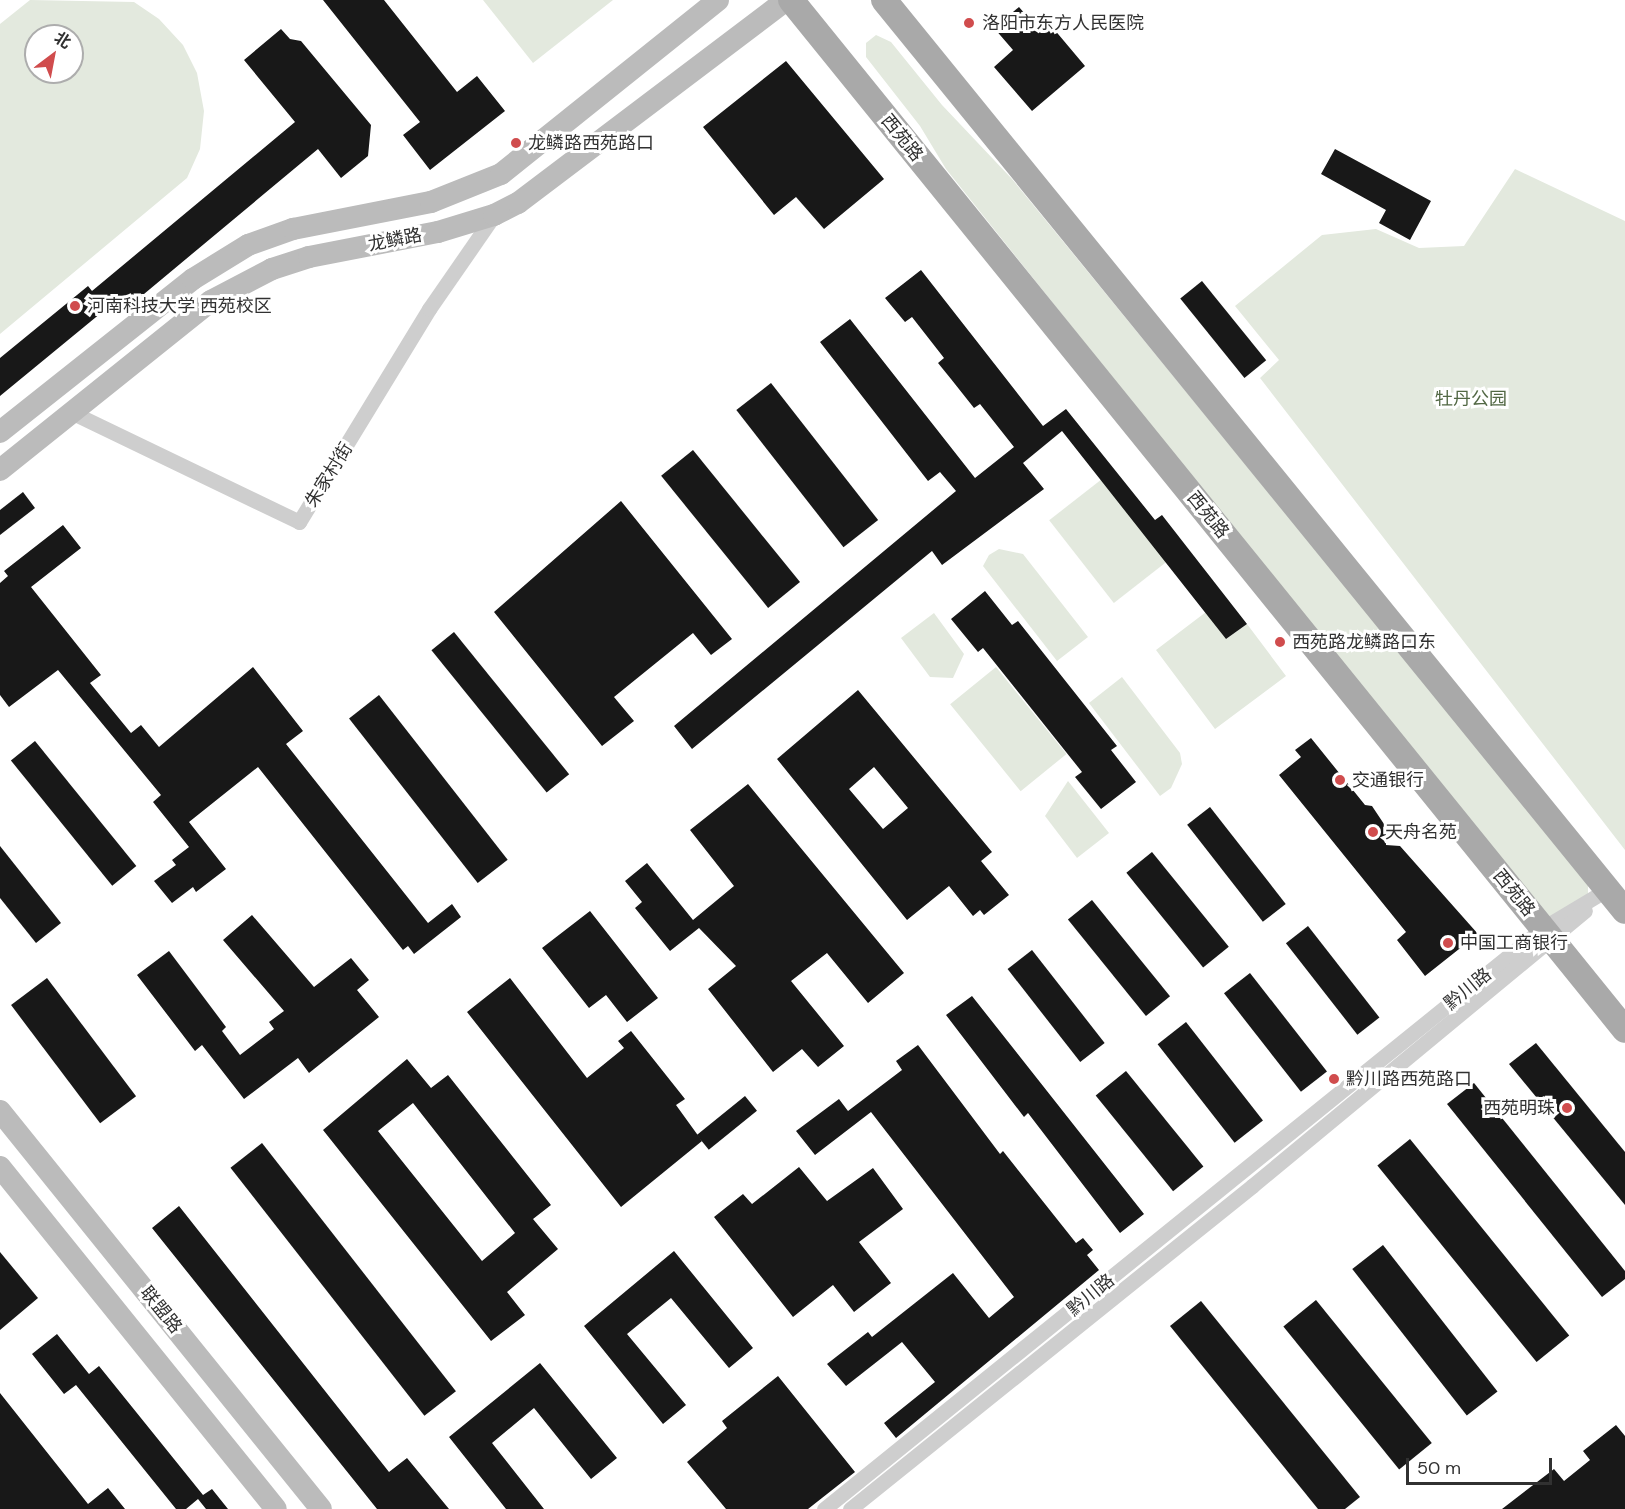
<!DOCTYPE html>
<meta charset="utf-8">
<style>
body{margin:0}
#map{position:relative;width:1625px;height:1509px;overflow:hidden;background:#fff;font-family:"DM Sans","Noto Sans SC",sans-serif}
div>[style]{position:absolute}
[style*='--x']{left:calc(var(--x)*1px);top:calc(var(--y)*1px);width:calc(var(--w)*1px);rotate:calc(var(--a)*1deg)}
.green>*{inset:0;background:#e3e9de;transform-origin:0 0}
.building>*{inset:0;background:#181818;transform-origin:0 0}
.street>*{height:15px;margin:-7.5px;padding:0 7.5px;transform-origin:7.5px;border-radius:7.5px;background:#cecece}
.secondary>*{height:22px;margin:-11px;padding:0 11px;transform-origin:11px;border-radius:11px;background:#bbb}
.primary>*{height:26px;margin:-13px;padding:0 13px;transform-origin:13px;border-radius:13px;background:#a9a9a9}
.dots>*{width:16px;height:16px;translate:-50% -50%;box-sizing:border-box;border:3px solid #fff;border-radius:50%}
span{translate:-50% -50%;white-space:nowrap;text-align:center;line-height:1.15;-webkit-text-stroke:6px #fff;paint-order:stroke}
.poi-label{font-size:18px;color:#313131}
.left{translate:0 -50%;text-align:left}
.right{translate:-100% -50%;text-align:right}
.street-label{font-size:18px;color:#313131}
.park-label{font-size:18px;color:#526844}
.north{position:absolute;left:24px;top:24px;width:60px;height:60px;box-sizing:border-box;background:#fff;border:2px solid #adadad;border-radius:50%;rotate:32deg;font-size:16px;font-weight:700;line-height:24px;text-align:center;color:#313131}
.north::after{content:'';display:block;margin:auto;width:21px;height:27px;background:#d04c4d;clip-path:polygon(50% 0,100% 100%,50% 72%,0 100%)}
.scale{position:absolute;left:1406px;top:1458px;width:146px;height:27px;box-sizing:border-box;border:3px solid #313131;border-top:0;padding-left:8px;font-size:18px;line-height:21px;white-space:nowrap;color:#313131;-webkit-text-stroke:4px #fff;paint-order:stroke}
</style>
<div id="map">
<div class="green">
<i style="clip-path:polygon(evenodd,30px 0,134px 2px,159px 19px,183px 45px,197px 73px,204px 111px,200px 149px,187px 178px,0 334px,0 24px,30px 0,36px 36px,72px 36px,72px 72px,36px 72px,36px 36px)"></i>
<i style="clip-path:polygon(483px 0,613px 0,533px 63px)"></i>
<i style="clip-path:polygon(876px 35px,891px 42px,942px 105px,1012px 179px,1588px 883px,1588px 894px,1555px 920px,1544px 918px,946px 169px,920px 126px,866px 57px,866px 43px)"></i>
<i style="clip-path:polygon(1515px 169px,1625px 221px,1625px 850px,1260px 378px,1279px 360px,1235px 306px,1322px 235px,1376px 229px,1419px 248px,1464px 246px)"></i>
<i style="left:1102px;top:479px;width:105px;height:67px;rotate:52deg"></i>
<i style="clip-path:polygon(999px 549px,1023px 554px,1088px 637px,1057px 661px,983px 566px,989px 555px)"></i>
<i style="clip-path:polygon(1206px 612px,1226px 639px,1247px 624px,1286px 676px,1215px 729px,1156px 650px)"></i>
<i style="clip-path:polygon(934px 613px,964px 654px,953px 678px,930px 677px,901px 638px)"></i>
<i style="left:996px;top:667px;width:112px;height:59px;rotate:51deg"></i>
<i style="clip-path:polygon(1122px 677px,1180px 753px,1182px 764px,1171px 788px,1160px 796px,1089px 703px)"></i>
<i style="clip-path:polygon(1068px 781px,1109px 833px,1077px 858px,1045px 816px)"></i>
</div>
<div class="building">
<i style="clip-path:polygon(323px 0,384px 0,457px 92px,477px 76px,505px 111px,430px 170px,403px 135px,420px 122px)"></i>
<i style="clip-path:polygon(1019px 7px,1038px 29px,1048px 22px,1085px 66px,1032px 111px,994px 67px,1013px 50px,994px 28px)"></i>
<i style="clip-path:polygon(281px 29px,290px 39px,301px 41px,371px 125px,368px 156px,341px 178px,318px 149px,126px 309px,118px 299px,0 396px,0 358px,88px 286px,92px 291px,295px 122px,244px 60px)"></i>
<i style="clip-path:polygon(786px 61px,884px 179px,824px 229px,796px 197px,774px 215px,703px 127px)"></i>
<i style="clip-path:polygon(1335px 149px,1431px 201px,1410px 240px,1379px 223px,1386px 210px,1321px 174px)"></i>
<i style="clip-path:polygon(921px 270px,1043px 426px,1066px 409px,1155px 520px,1162px 515px,1247px 624px,1226px 639px,1062px 431px,1023px 463px,1044px 489px,942px 565px,932px 551px,692px 749px,674px 726px,956px 491px,940px 472px,928px 481px,820px 342px,850px 319px,975px 478px,1014px 447px,980px 404px,974px 408px,951px 379px,938px 363px,944px 358px,912px 317px,905px 322px,885px 298px)"></i>
<i style="left:1202px;top:281px;width:102px;height:28px;rotate:51deg"></i>
<i style="left:771px;top:383px;width:174px;height:44px;rotate:52deg"></i>
<i style="left:693px;top:450px;width:170px;height:41px;rotate:51deg"></i>
<i style="clip-path:polygon(23px 492px,35px 508px,0 535px,0 510px)"></i>
<i style="clip-path:polygon(621px 501px,732px 639px,711px 655px,693px 633px,614px 697px,634px 721px,602px 746px,494px 612px)"></i>
<i style="clip-path:polygon(63px 525px,81px 548px,31px 587px,101px 675px,90px 683px,131px 733px,141px 725px,159px 747px,253px 667px,303px 731px,286px 744px,428px 923px,452px 904px,461px 917px,414px 954px,408px 946px,403px 950px,258px 767px,189px 822px,226px 869px,196px 892px,193px 887px,172px 903px,154px 881px,176px 865px,172px 860px,189px 847px,153px 802px,161px 795px,58px 670px,9px 707px,0 695px,0 583px,8px 576px,4px 571px)"></i>
<i style="clip-path:polygon(985px 591px,1012px 625px,1018px 621px,1117px 746px,1111px 750px,1136px 782px,1101px 809px,1075px 777px,1082px 772px,983px 648px,978px 652px,951px 619px)"></i>
<i style="left:454px;top:632px;width:183px;height:29px;rotate:51deg"></i>
<i style="clip-path:polygon(evenodd,858px 690px,992px 852px,981px 861px,1009px 895px,984px 915px,980px 910px,973px 916px,949px 886px,907px 920px,777px 759px,858px 690px,874px 767px,908px 808px,883px 829px,849px 789px,874px 767px)"></i>
<i style="left:379px;top:695px;width:209px;height:38px;rotate:52deg"></i>
<i style="clip-path:polygon(1311px 738px,1365px 805px,1372px 806px,1386px 827px,1386px 845px,1400px 846px,1478px 934px,1425px 976px,1397px 940px,1406px 932px,1279px 775px,1301px 757px,1295px 750px)"></i>
<i style="left:35px;top:741px;width:161px;height:31px;rotate:51deg"></i>
<i style="clip-path:polygon(748px 784px,904px 973px,868px 1003px,827px 953px,791px 981px,844px 1046px,818px 1067px,802px 1049px,773px 1072px,708px 989px,736px 966px,699px 928px,670px 951px,635px 908px,642px 902px,625px 881px,647px 863px,693px 920px,734px 886px,690px 830px)"></i>
<i style="left:1210px;top:807px;width:123px;height:29px;rotate:52deg"></i>
<i style="clip-path:polygon(0 846px,61px 923px,36px 943px,0 898px)"></i>
<i style="left:1152px;top:852px;width:122px;height:33px;rotate:51deg"></i>
<i style="left:1092px;top:900px;width:124px;height:31px;rotate:51deg"></i>
<i style="clip-path:polygon(590px 911px,658px 998px,627px 1022px,606px 995px,589px 1008px,542px 948px)"></i>
<i style="clip-path:polygon(252px 915px,314px 987px,351px 958px,369px 980px,357px 990px,379px 1017px,309px 1073px,298px 1058px,244px 1099px,202px 1045px,195px 1051px,137px 975px,169px 951px,226px 1027px,222px 1031px,240px 1055px,274px 1029px,269px 1022px,284px 1011px,223px 940px)"></i>
<i style="left:1308px;top:926px;width:116px;height:28px;rotate:52deg"></i>
<i style="left:1032px;top:950px;width:118px;height:31px;rotate:52deg"></i>
<i style="left:1250px;top:973px;width:125px;height:33px;rotate:52deg"></i>
<i style="left:47px;top:978px;width:148px;height:45px;rotate:53deg"></i>
<i style="clip-path:polygon(510px 978px,587px 1078px,624px 1048px,618px 1041px,631px 1031px,685px 1099px,676px 1105px,702px 1141px,621px 1207px,467px 1012px)"></i>
<i style="clip-path:polygon(972px 996px,1144px 1214px,1120px 1233px,1028px 1113px,1024px 1117px,946px 1015px)"></i>
<i style="left:1186px;top:1022px;width:125px;height:36px;rotate:52deg"></i>
<i style="clip-path:polygon(1536px 1043px,1625px 1152px,1625px 1205px,1509px 1064px)"></i>
<i style="clip-path:polygon(918px 1045px,1000px 1154px,1003px 1151px,1076px 1243px,1083px 1238px,1093px 1250px,1087px 1255px,1099px 1270px,896px 1438px,884px 1423px,935px 1382px,902px 1342px,846px 1386px,827px 1364px,868px 1332px,872px 1337px,953px 1273px,989px 1318px,1014px 1297px,871px 1112px,815px 1155px,796px 1131px,839px 1099px,848px 1111px,902px 1070px,896px 1061px)"></i>
<i style="clip-path:polygon(evenodd,407px 1059px,431px 1088px,448px 1075px,551px 1205px,533px 1219px,558px 1249px,507px 1292px,525px 1315px,491px 1341px,323px 1130px,407px 1059px,413px 1103px,515px 1233px,482px 1261px,378px 1131px,413px 1103px)"></i>
<i style="left:1126px;top:1071px;width:123px;height:39px;rotate:51deg"></i>
<i style="clip-path:polygon(1474px 1083px,1625px 1271px,1625px 1279px,1602px 1297px,1447px 1104px)"></i>
<i style="left:745px;top:1096px;width:19px;height:62px;rotate:51deg"></i>
<i style="left:1410px;top:1139px;width:253px;height:42px;rotate:51deg"></i>
<i style="left:262px;top:1143px;width:315px;height:40px;rotate:52deg"></i>
<i style="clip-path:polygon(799px 1167px,827px 1201px,873px 1168px,903px 1209px,859px 1242px,891px 1283px,854px 1312px,833px 1285px,793px 1317px,714px 1217px,743px 1194px,752px 1204px)"></i>
<i style="clip-path:polygon(179px 1206px,389px 1472px,407px 1458px,449px 1509px,377px 1509px,152px 1228px)"></i>
<i style="left:1383px;top:1245px;width:186px;height:39px;rotate:52deg"></i>
<i style="clip-path:polygon(674px 1251px,753px 1348px,729px 1368px,671px 1298px,627px 1334px,686px 1405px,663px 1424px,584px 1326px)"></i>
<i style="clip-path:polygon(0 1252px,38px 1298px,0 1330px)"></i>
<i style="left:1316px;top:1300px;width:184px;height:42px;rotate:51deg"></i>
<i style="clip-path:polygon(1201px 1301px,1360px 1497px,1345px 1509px,1318px 1509px,1170px 1326px)"></i>
<i style="clip-path:polygon(57px 1334px,89px 1374px,99px 1366px,203px 1495px,212px 1489px,228px 1509px,206px 1509px,198px 1499px,186px 1509px,176px 1509px,76px 1385px,64px 1394px,32px 1354px)"></i>
<i style="clip-path:polygon(540px 1363px,617px 1458px,591px 1479px,534px 1408px,492px 1443px,544px 1509px,506px 1509px,449px 1437px)"></i>
<i style="clip-path:polygon(778px 1376px,855px 1472px,808px 1509px,726px 1509px,687px 1462px,727px 1428px,722px 1421px)"></i>
<i style="clip-path:polygon(0 1393px,88px 1504px,108px 1488px,125px 1509px,0 1509px)"></i>
<i style="clip-path:polygon(1616px 1425px,1625px 1436px,1625px 1509px,1502px 1509px,1554px 1469px,1564px 1481px,1590px 1460px,1583px 1451px)"></i>
</div>
<div class="street">
<i style="--x:73;--y:413;--w:251;--a:25.7"></i>
<i style="--x:299;--y:522;--w:250;--a:-58.6"></i>
<i style="--x:429;--y:309;--w:114;--a:-55.3"></i>
<i style="--x:824;--y:1509;--w:924;--a:-38.94"></i>
<i style="--x:1543;--y:928;--w:76;--a:-31"></i>
<i style="--x:850;--y:1509;--w:516;--a:-38.78"></i>
<i style="--x:1252;--y:1186;--w:432;--a:-39.6"></i>
</div>
<div class="secondary">
<i style="--x:0;--y:432;--w:246;--a:-38.4"></i>
<i style="--x:193;--y:279;--w:65;--a:-31.7"></i>
<i style="--x:248;--y:245;--w:48;--a:-19.6"></i>
<i style="--x:293;--y:229;--w:141;--a:-11.1"></i>
<i style="--x:431;--y:202;--w:75;--a:-21.8"></i>
<i style="--x:501;--y:174;--w:278;--a:-38.7"></i>
<i style="--x:0;--y:470;--w:270;--a:-38.7"></i>
<i style="--x:211;--y:301;--w:69;--a:-27.7"></i>
<i style="--x:272;--y:269;--w:39;--a:-18"></i>
<i style="--x:309;--y:257;--w:131;--a:-11"></i>
<i style="--x:438;--y:232;--w:59;--a:-16.9"></i>
<i style="--x:494;--y:215;--w:27;--a:-27"></i>
<i style="--x:518;--y:203;--w:336;--a:-37.1"></i>
<i style="--x:0;--y:1111;--w:511;--a:51.11"></i>
<i style="--x:0;--y:1167;--w:439;--a:51.1"></i>
</div>
<div class="primary">
<i style="--x:791;--y:0;--w:1325;--a:51"></i>
<i style="--x:884;--y:0;--w:1174;--a:50.88"></i>
</div>
<div class="dots">
<i style="left:969px;top:23px;background:#d04c4d"></i>
<i style="left:516px;top:143px;background:#d04c4d"></i>
<i style="left:75px;top:306px;background:#d04c4d"></i>
<i style="left:1280px;top:642px;background:#d04c4d"></i>
<i style="left:1340px;top:780px;background:#d04c4d"></i>
<i style="left:1373px;top:832px;background:#d04c4d"></i>
<i style="left:1448px;top:943px;background:#d04c4d"></i>
<i style="left:1334px;top:1079px;background:#d04c4d"></i>
<i style="left:1567px;top:1108px;background:#d04c4d"></i>
</div>
<div class="poi-label">
<span class="left" style="left:982px;top:23px">洛阳市东方人民医院</span>
<span class="left" style="left:528px;top:143px">龙鳞路西苑路口</span>
<span class="left" style="left:87px;top:306px">河南科技大学 西苑校区</span>
<span class="left" style="left:1292px;top:642px">西苑路龙鳞路口东</span>
<span class="left" style="left:1352px;top:780px">交通银行</span>
<span class="left" style="left:1385px;top:832px">天舟名苑</span>
<span class="left" style="left:1460px;top:943px">中国工商银行</span>
<span class="left" style="left:1346px;top:1079px">黔川路西苑路口</span>
<span class="right" style="left:1555px;top:1108px">西苑明珠</span>
</div>
<div class="street-label">
<span style="left:902px;top:138px;rotate:51deg">西苑路</span>
<span style="left:395px;top:240px;rotate:-11deg">龙鳞路</span>
<span style="left:329px;top:475px;rotate:-58deg">朱家村街</span>
<span style="left:1208px;top:515px;rotate:51deg">西苑路</span>
<span style="left:1514px;top:893px;rotate:51deg">西苑路</span>
<span style="left:1468px;top:989px;rotate:-39deg">黔川路</span>
<span style="left:1091px;top:1295px;rotate:-39deg">黔川路</span>
<span style="left:161px;top:1310px;rotate:51deg">联盟路</span>
</div>
<div class="park-label">
<span style="left:1471px;top:399px">牡丹公园</span>
</div>
<div class="north">北</div>
<div class="scale">50 m</div>
</div>
